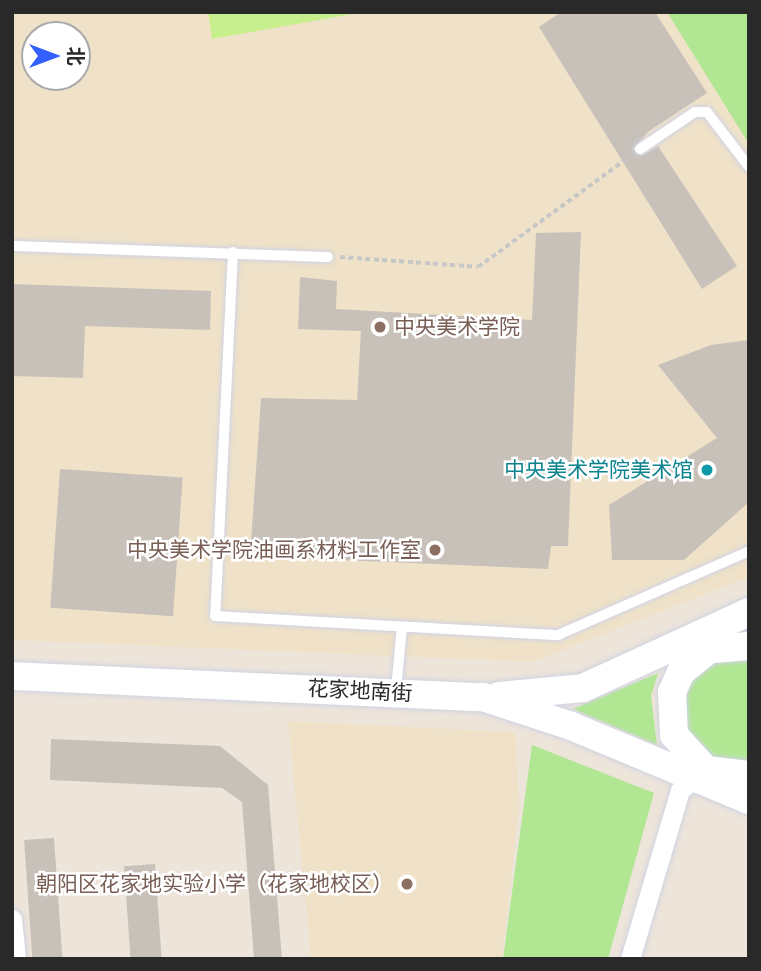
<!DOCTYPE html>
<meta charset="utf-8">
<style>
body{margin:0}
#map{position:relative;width:761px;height:971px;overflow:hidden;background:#ede4da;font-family:Signika,"Noto Sans SC",sans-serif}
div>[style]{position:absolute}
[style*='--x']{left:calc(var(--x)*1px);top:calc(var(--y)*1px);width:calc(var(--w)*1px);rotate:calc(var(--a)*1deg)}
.education>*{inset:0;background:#f0e2c8}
.green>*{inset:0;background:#b1e792}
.pitch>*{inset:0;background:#c8ef8d}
.building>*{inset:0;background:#c8c1ba;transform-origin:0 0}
.path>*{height:3.5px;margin-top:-1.75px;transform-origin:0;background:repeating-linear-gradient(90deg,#c7c7c7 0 5px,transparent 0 8.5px)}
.roads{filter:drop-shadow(0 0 2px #cfd3e3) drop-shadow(0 0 2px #cfd3e3)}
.lane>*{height:10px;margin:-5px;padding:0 5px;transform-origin:5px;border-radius:5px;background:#fff}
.street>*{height:19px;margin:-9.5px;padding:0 9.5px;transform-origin:9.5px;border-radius:9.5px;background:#fff}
.secondary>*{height:28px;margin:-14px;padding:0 14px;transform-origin:14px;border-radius:14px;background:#fff}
.dots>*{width:19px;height:19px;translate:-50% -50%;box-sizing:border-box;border:4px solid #fff;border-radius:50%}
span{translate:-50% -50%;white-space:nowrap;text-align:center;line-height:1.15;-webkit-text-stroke:5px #fff;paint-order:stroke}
.education-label{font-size:21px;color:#785e54}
.left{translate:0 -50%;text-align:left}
.right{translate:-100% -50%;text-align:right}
.culture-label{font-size:21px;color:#0d838f}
.street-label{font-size:21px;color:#292929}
.frame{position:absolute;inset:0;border:14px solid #292929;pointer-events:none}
.north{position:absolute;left:21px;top:21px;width:70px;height:70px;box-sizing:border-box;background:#fff;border:2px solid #a9a9a9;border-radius:50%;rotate:90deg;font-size:19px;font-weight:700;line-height:28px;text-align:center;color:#292929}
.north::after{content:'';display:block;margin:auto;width:24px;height:32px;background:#345fff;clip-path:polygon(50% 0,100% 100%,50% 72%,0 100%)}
</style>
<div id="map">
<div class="education">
<i style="clip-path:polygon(evenodd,12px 12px,749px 12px,749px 577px,533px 662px,12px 640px,12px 12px,35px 35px,77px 35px,77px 77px,35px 77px,35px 35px)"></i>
<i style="clip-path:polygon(288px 721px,516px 732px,519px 809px,502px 959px,311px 959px)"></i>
</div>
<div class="green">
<i style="clip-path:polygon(667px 12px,749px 12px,749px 144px)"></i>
<i style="clip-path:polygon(720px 660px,749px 660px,749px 760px,742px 762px,709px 756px,686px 729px,685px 695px,692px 680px)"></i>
<i style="clip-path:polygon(658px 673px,651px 696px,657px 745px,573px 709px)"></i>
<i style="clip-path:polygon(532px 745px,654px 793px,608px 959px,503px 959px)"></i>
</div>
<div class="pitch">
<i style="clip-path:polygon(208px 12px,364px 12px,212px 39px)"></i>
</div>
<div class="building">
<i style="clip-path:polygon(561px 12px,655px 12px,707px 93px,649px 131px,633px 149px,641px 156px,658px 146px,737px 266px,702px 289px,539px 27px)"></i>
<i style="clip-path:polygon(581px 232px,568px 546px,551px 546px,548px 569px,250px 556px,261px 398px,357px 400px,361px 331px,298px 329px,300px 277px,337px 281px,336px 309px,532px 320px,536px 233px)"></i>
<i style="clip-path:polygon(12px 284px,211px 291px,210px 330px,85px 326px,83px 378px,12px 376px)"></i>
<i style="clip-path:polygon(749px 340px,749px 502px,684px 560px,612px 560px,609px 505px,717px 438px,658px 365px,711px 345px)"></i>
<i style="left:60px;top:469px;width:123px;height:139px;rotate:4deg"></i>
<i style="clip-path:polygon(51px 739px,220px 746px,268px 785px,282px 959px,254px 959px,242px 802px,222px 788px,50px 780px)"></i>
<i style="left:54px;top:838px;width:121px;height:30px;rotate:86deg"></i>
<i style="left:155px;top:864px;width:95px;height:31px;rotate:86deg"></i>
</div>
<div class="path">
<i style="--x:340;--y:257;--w:138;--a:4.1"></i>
<i style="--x:478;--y:267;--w:187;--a:-36.1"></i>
</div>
<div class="roads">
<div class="lane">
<i style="--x:640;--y:149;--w:66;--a:-33.9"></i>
<i style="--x:695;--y:112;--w:12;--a:0"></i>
<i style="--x:707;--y:112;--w:69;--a:52.6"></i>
<i style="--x:12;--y:246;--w:316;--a:2"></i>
<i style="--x:233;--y:252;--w:364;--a:92.8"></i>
<i style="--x:215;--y:616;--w:344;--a:3.2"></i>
<i style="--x:558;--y:635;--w:209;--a:-23.7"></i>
<i style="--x:396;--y:689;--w:62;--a:-84.5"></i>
</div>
<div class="street">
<i style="--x:12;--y:919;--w:40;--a:84.3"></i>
<i style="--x:630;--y:959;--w:176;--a:-73.5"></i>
<i style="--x:680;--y:790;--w:28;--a:-38"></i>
</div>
<div class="secondary">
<i style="--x:708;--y:650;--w:35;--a:141"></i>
<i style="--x:681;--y:672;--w:22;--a:114"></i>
<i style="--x:672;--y:692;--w:43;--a:87.3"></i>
<i style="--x:674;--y:735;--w:47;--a:47.6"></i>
<i style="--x:706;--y:770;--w:43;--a:6.6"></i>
<i style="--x:690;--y:651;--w:59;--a:-4.8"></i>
<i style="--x:12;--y:676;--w:471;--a:2.6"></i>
<i style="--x:483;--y:697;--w:93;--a:18.2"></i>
<i style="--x:571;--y:726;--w:193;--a:22.6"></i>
<i style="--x:499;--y:696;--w:84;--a:-5.4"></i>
<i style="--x:583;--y:688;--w:183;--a:-24.6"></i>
</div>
</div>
<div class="dots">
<i style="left:380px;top:327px;background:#8d6e63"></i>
<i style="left:707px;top:470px;background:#0f9aa8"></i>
<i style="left:435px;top:550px;background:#8d6e63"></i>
<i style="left:407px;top:884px;background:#8d6e63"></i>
</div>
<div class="education-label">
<span class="left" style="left:394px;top:327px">中央美术学院</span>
<span class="right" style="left:421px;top:550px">中央美术学院油画系材料工作室</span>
<span class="right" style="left:393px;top:884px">朝阳区花家地实验小学（花家地校区）</span>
</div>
<div class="culture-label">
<span class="right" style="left:693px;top:470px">中央美术学院美术馆</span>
</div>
<div class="street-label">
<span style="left:360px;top:691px;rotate:3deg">花家地南街</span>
</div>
<div class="frame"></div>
<div class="north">北</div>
</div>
